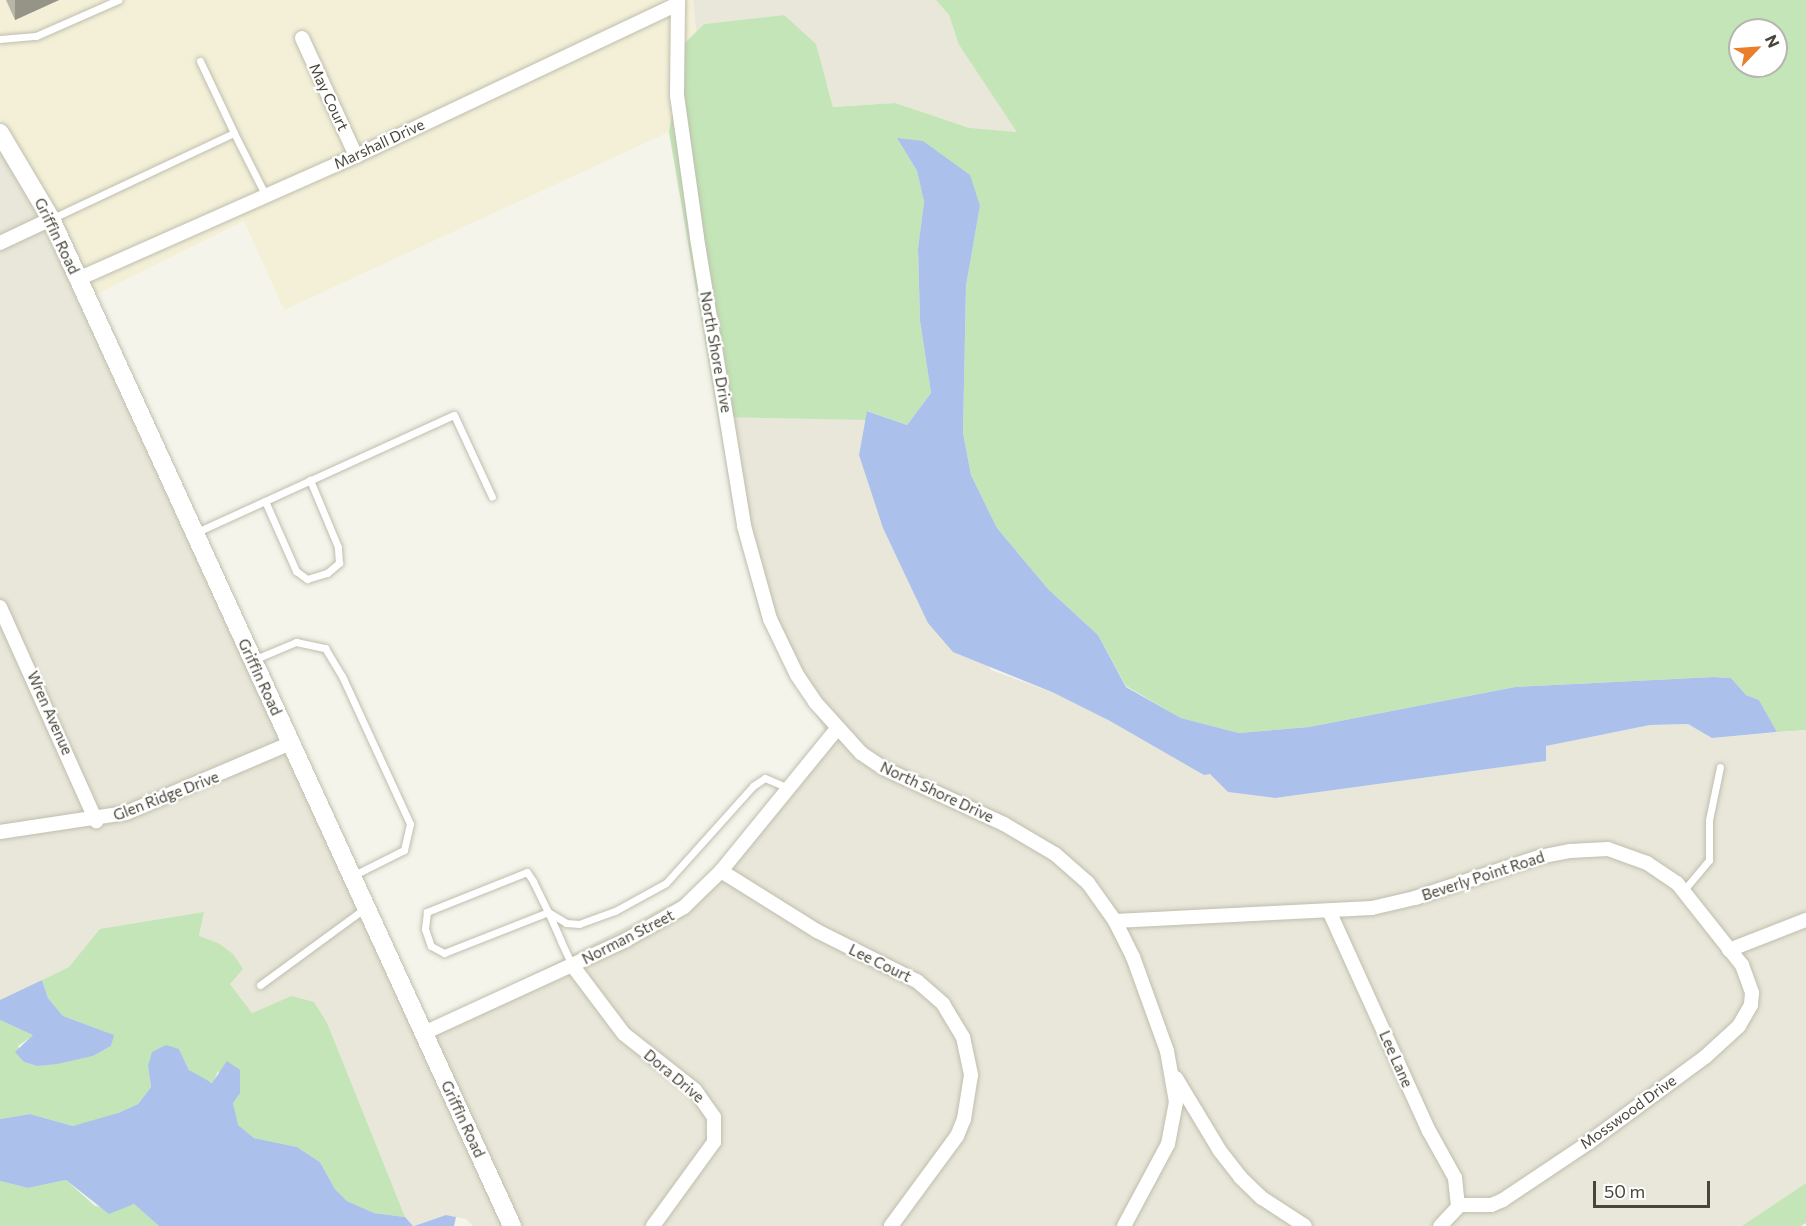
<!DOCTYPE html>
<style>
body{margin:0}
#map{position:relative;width:1806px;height:1226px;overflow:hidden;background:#f4f4eb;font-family:Commissioner,sans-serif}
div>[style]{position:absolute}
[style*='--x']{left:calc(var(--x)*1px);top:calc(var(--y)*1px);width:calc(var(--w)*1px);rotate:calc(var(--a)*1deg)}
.residential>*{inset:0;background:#e8e7d9}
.commercial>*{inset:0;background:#f4f0d8}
.green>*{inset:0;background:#c3e5b7}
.water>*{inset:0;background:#acc0ec}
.roads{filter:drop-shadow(0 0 2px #bfbeae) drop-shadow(0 0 2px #bfbeae)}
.service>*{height:7px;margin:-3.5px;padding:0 3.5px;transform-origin:3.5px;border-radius:3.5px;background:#fff}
.minor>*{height:14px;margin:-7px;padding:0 7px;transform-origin:7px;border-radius:7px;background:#fff}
.tertiary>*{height:18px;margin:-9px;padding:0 9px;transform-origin:9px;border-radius:9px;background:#fff}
.wall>*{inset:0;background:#b7b5a6}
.shaded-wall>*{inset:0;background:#959487}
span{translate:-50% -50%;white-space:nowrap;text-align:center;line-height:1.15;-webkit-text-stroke:4.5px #fff;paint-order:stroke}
.street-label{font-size:15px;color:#484639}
.north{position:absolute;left:1728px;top:18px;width:60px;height:60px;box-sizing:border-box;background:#fff;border:2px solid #b6b5b0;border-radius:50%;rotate:65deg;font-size:16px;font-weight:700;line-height:24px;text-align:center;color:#484639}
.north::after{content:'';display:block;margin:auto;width:21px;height:27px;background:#eb7e2b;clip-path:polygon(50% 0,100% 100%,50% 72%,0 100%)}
.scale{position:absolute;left:1593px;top:1181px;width:117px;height:27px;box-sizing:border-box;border:3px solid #484639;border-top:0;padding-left:8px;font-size:18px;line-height:21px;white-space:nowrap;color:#484639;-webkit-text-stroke:4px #fff;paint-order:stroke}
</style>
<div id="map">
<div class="residential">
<i style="clip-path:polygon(693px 0,936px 0,949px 15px,959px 45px,1018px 132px,969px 129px,895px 103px,833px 107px,828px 86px,784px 15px,704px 24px,696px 32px)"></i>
<i style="clip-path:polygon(0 149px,42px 223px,502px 1226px,473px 1226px,466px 1219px,446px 1215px,413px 1226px,405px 1218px,392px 1185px,291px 996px,252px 1013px,230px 984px,218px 943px,199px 937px,204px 912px,100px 932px,69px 967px,0 1000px)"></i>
<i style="clip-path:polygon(718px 417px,866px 420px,859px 455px,991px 670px,1052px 692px,1110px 721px,1204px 774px,1210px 774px,1228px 792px,1275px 798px,1545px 761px,1546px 746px,1650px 725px,1688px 724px,1713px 738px,1806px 730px,1806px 1183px,1742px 1226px,522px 1226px,431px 1027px,691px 893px,831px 742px,760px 615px,734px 514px)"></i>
</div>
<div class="commercial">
<i style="clip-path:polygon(0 0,693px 0,696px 32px,684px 44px,669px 132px,284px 310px,244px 221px,95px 295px,51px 200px,0 118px)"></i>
</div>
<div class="green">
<i style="clip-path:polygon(evenodd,936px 0,1806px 0,1806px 730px,1777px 732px,1759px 700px,1746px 695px,1731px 678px,1714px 677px,1515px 687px,1309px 727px,1239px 733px,1181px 718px,1126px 686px,1098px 635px,1048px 589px,997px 528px,971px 475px,963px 433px,966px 286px,980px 206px,897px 138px,917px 171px,924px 202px,918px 248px,920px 321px,931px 393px,907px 425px,868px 411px,866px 420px,718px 417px,669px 132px,684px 44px,704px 24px,784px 15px,816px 44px,833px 107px,895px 103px,969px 128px,1017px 132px,959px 45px,949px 15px,936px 0,1740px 30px,1776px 30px,1776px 66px,1740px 66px,1740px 30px)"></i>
<i style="clip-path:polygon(204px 912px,199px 936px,218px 943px,233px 954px,243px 969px,230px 984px,252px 1013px,291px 996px,314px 1002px,327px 1023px,405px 1217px,374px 1213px,347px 1201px,335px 1189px,320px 1162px,297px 1147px,254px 1138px,237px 1125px,233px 1103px,218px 1071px,213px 1083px,198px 1078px,189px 1070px,179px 1049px,148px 1066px,151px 1087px,138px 1104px,100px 1121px,73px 1126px,30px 1114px,0 1119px,0 1020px,34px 1035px,18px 1046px,24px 1062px,37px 1066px,93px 1056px,111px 1046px,113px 1035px,63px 1016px,48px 998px,42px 980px,69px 967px,100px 929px)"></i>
<i style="clip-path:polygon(66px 1180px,95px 1206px,119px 1209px,134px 1204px,159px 1226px,0 1226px,0 1181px,28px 1188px)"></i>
<i style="clip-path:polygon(1806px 1183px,1806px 1223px,1801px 1226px,1742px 1226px)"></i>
</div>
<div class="water">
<i style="clip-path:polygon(897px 138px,923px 141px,970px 175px,980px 206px,966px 286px,963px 433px,971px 475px,997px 528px,1048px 589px,1098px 635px,1126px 687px,1181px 718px,1239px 733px,1309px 727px,1515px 687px,1714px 677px,1731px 678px,1746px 695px,1759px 700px,1777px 732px,1712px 738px,1688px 724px,1650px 725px,1546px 746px,1546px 761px,1275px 798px,1228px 792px,1210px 774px,1204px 775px,1110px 721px,1052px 692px,953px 652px,928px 623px,908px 581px,883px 528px,859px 455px,867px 411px,907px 425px,931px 393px,920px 321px,918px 248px,924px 202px,917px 171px)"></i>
<i style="clip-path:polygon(42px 980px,48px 998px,63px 1016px,114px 1035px,111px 1046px,93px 1056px,57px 1064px,37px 1066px,24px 1062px,15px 1052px,33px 1035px,0 1020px,0 1000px)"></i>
<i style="clip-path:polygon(166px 1045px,179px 1049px,189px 1070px,212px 1083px,227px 1061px,240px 1070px,240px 1093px,233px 1103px,238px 1125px,254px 1138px,297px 1147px,320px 1162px,335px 1189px,347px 1201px,374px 1213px,405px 1217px,413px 1226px,159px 1226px,134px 1204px,109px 1214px,66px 1180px,28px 1188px,0 1181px,0 1119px,30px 1114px,73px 1126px,118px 1113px,138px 1104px,151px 1087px,148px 1066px,152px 1052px)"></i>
<i style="clip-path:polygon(446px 1215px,456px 1217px,454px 1226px,414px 1226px)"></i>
</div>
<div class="roads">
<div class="service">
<i style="--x:0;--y:39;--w:36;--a:-5"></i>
<i style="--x:36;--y:36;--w:90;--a:-23.7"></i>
<i style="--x:200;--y:61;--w:80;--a:64.7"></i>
<i style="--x:53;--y:218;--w:200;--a:-25.2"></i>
<i style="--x:234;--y:133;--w:71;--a:63.1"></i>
<i style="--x:265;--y:501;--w:77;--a:66.1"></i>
<i style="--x:296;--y:571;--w:14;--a:36"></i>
<i style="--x:307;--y:579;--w:21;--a:-17"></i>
<i style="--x:327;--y:573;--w:16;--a:-40"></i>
<i style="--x:339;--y:563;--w:16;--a:-94"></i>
<i style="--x:338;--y:547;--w:73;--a:-112.7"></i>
<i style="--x:197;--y:532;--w:282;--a:-24.5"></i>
<i style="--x:454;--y:415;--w:90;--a:65.1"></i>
<i style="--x:253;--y:660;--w:47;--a:-22.7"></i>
<i style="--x:296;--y:642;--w:30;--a:12"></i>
<i style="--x:325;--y:648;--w:33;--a:59"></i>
<i style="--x:342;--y:676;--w:163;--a:65.3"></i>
<i style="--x:410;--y:824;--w:27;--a:103"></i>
<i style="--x:404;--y:850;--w:56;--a:153.4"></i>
<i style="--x:1684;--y:890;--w:39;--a:-50"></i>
<i style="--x:1709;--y:860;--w:40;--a:-90"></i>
<i style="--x:1709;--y:820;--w:54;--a:-78.3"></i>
<i style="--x:572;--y:965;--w:26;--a:-115"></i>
<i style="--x:561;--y:941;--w:32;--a:-114"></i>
<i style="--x:548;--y:912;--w:34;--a:-116"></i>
<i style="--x:533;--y:881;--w:11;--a:-124"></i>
<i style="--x:527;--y:872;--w:108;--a:158.2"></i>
<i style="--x:427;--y:912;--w:17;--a:97"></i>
<i style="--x:425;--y:929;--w:18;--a:71"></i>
<i style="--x:431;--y:946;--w:15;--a:28"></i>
<i style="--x:444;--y:953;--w:112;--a:-21.5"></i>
<i style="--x:548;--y:912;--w:21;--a:31"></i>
<i style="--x:566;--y:923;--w:13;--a:4"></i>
<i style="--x:579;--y:924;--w:38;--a:-20"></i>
<i style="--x:615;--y:911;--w:58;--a:-28.8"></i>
<i style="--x:666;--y:883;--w:130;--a:-48.1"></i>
<i style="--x:753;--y:786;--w:14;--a:-34"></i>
<i style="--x:765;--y:778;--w:26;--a:23"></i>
<i style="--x:260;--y:985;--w:129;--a:-36.2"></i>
</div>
<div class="minor">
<i style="--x:678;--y:0;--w:95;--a:90.6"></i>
<i style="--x:677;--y:95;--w:144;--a:82"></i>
<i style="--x:697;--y:238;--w:292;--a:80.7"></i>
<i style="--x:744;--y:526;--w:97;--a:74.4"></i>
<i style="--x:770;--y:619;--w:62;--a:64.3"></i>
<i style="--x:797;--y:675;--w:32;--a:56"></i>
<i style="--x:815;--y:702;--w:69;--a:48"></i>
<i style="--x:861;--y:753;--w:27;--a:34"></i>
<i style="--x:883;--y:768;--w:133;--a:24.8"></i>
<i style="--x:1004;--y:824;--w:59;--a:30.5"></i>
<i style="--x:1055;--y:854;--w:44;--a:41.3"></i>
<i style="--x:1088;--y:883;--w:47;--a:54.6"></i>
<i style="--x:1115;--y:921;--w:40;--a:63.4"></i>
<i style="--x:1133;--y:957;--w:100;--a:70.1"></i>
<i style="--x:1167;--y:1051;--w:52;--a:80"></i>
<i style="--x:1176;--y:1102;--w:43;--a:100.8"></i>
<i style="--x:1168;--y:1144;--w:93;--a:118.2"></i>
<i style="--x:302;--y:38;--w:130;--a:65.4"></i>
<i style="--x:0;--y:243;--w:56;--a:-25.2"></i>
<i style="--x:78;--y:279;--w:304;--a:-23.9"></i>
<i style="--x:356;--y:156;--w:356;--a:-25.3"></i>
<i style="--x:0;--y:607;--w:235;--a:65.8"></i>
<i style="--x:0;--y:832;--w:127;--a:-8.6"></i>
<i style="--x:126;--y:813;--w:179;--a:-23"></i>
<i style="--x:721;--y:871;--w:113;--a:32"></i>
<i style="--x:817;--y:931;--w:112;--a:26.6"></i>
<i style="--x:917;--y:981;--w:35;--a:41"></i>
<i style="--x:943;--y:1004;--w:39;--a:59"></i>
<i style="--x:963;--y:1037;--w:39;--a:78"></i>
<i style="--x:971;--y:1075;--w:45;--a:99"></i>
<i style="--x:964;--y:1119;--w:18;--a:112"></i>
<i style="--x:957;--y:1136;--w:112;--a:126.3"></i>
<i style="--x:1330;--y:913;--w:239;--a:65.6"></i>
<i style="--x:1429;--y:1131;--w:54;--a:61"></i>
<i style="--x:1455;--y:1178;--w:29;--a:84"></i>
<i style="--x:1458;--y:1207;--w:26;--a:133"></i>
<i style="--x:1115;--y:921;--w:257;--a:-2.9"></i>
<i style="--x:1372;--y:908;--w:44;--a:-13.1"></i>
<i style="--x:1415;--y:898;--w:131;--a:-18.3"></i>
<i style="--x:1539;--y:857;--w:32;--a:-11"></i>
<i style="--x:1570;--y:851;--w:38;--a:-3"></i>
<i style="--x:1608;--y:849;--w:41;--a:19.7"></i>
<i style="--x:1647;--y:863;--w:36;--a:34"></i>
<i style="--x:1677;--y:883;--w:105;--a:51.6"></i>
<i style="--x:1742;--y:965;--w:30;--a:70"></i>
<i style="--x:1752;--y:993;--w:12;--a:95"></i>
<i style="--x:1751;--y:1005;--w:24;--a:120"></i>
<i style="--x:1739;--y:1026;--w:46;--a:137.6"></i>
<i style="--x:1705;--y:1057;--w:145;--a:143.7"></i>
<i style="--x:1588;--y:1143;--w:102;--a:146.2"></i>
<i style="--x:1503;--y:1200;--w:13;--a:157"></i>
<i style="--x:1491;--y:1205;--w:32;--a:180"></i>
<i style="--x:1729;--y:950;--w:83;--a:-21.3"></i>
<i style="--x:572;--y:965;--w:86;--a:53"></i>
<i style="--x:624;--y:1034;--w:90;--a:38.3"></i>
<i style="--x:695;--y:1090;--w:33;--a:55"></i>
<i style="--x:714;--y:1117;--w:25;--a:90"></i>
<i style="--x:714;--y:1142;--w:104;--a:126"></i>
<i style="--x:424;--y:1033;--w:222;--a:-24.7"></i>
<i style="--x:626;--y:940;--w:67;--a:-29.6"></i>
<i style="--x:684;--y:907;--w:52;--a:-44.2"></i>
<i style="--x:721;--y:871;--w:183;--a:-50.8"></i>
<i style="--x:1176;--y:1078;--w:85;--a:58.9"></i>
<i style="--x:1220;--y:1151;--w:33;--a:52"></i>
<i style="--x:1240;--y:1177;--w:30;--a:44"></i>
<i style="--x:1262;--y:1198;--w:51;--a:33.1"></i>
</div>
<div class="tertiary">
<i style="--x:0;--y:133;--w:100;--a:59.3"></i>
<i style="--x:51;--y:219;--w:1108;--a:65.4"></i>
</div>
</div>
<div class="wall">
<i style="clip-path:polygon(6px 0,59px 0,15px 20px)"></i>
</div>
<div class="shaded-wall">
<i style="clip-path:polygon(15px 0,59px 0,15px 20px)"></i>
</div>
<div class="street-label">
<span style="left:329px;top:97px;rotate:65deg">May Court</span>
<span style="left:379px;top:144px;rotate:-25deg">Marshall Drive</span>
<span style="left:57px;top:236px;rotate:64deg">Griffin Road</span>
<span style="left:716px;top:352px;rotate:80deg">North Shore Drive</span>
<span style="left:260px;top:677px;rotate:65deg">Griffin Road</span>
<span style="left:50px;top:713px;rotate:66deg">Wren Avenue</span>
<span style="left:937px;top:792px;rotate:25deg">North Shore Drive</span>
<span style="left:166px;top:796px;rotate:-21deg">Glen Ridge Drive</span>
<span style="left:1483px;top:876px;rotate:-18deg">Beverly Point Road</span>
<span style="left:628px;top:937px;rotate:-27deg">Norman Street</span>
<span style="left:880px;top:963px;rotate:26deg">Lee Court</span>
<span style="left:1396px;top:1059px;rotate:66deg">Lee Lane</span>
<span style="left:674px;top:1076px;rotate:40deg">Dora Drive</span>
<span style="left:1628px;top:1112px;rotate:-36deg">Mosswood Drive</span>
<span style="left:463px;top:1119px;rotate:65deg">Griffin Road</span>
</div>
<div class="north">N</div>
<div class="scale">50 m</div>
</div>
